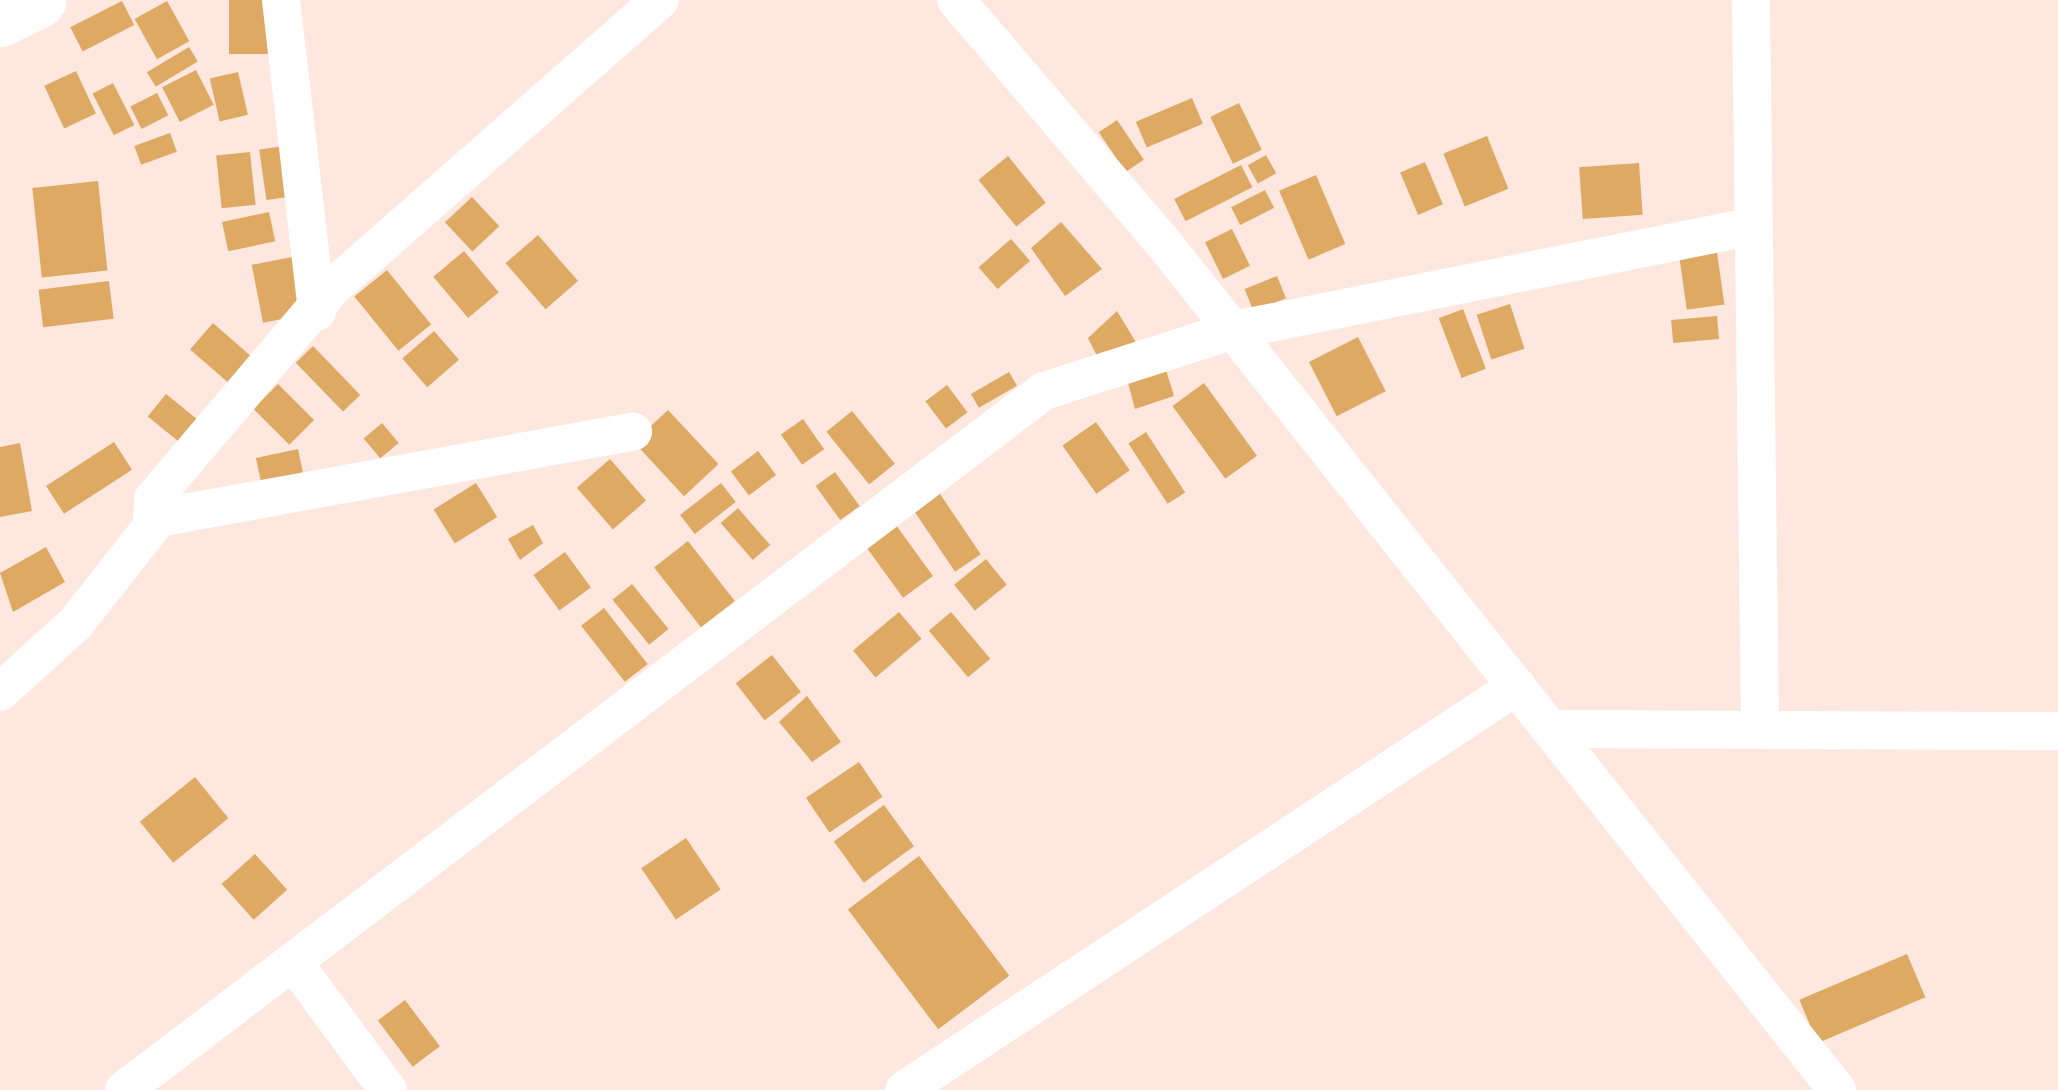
<!DOCTYPE html>
<style>
body{margin:0}
#map{position:relative;width:2058px;height:1090px;overflow:hidden;background:#fde7de;font-family:Cabin,sans-serif}
div>[style]{position:absolute}
[style*='--x']{left:calc(var(--x)*1px);top:calc(var(--y)*1px);width:calc(var(--w)*1px);rotate:calc(var(--a)*1deg)}
.building>*{inset:0;background:#deaa63;transform-origin:0 0}
.street>*{height:38px;margin:-19px;padding:0 19px;transform-origin:19px;border-radius:19px;background:#fff}
.primary>*{height:55px;margin:-27.5px;padding:0 27.5px;transform-origin:27.5px;border-radius:27.5px;background:#fff}
span{translate:-50% -50%;white-space:nowrap;text-align:center;line-height:1.15;-webkit-text-stroke:8px #fdf8f6;paint-order:stroke}
</style>
<div id="map">
<div class="building">
<i style="left:229px;top:0;width:42px;height:54px"></i>
<i style="left:122px;top:1px;width:27px;height:58px;rotate:63deg"></i>
<i style="left:167px;top:1px;width:46px;height:37px;rotate:61deg"></i>
<i style="left:189px;top:47px;width:17px;height:49px;rotate:59deg"></i>
<i style="left:196px;top:70px;width:39px;height:38px;rotate:63deg"></i>
<i style="left:76px;top:71px;width:47px;height:35px;rotate:65deg"></i>
<i style="left:238px;top:72px;width:44px;height:29px;rotate:77deg"></i>
<i style="left:113px;top:83px;width:47px;height:23px;rotate:63deg"></i>
<i style="left:157px;top:93px;width:25px;height:30px;rotate:63deg"></i>
<i style="left:1192px;top:98px;width:28px;height:61px;rotate:67deg"></i>
<i style="left:1239px;top:103px;width:52px;height:32px;rotate:64deg"></i>
<i style="left:1117px;top:120px;width:48px;height:22px;rotate:56deg"></i>
<i style="left:170px;top:133px;width:20px;height:38px;rotate:70deg"></i>
<i style="left:1487px;top:136px;width:57px;height:47px;rotate:68deg"></i>
<i style="left:285px;top:146px;width:51px;height:26px;rotate:82deg"></i>
<i style="left:250px;top:152px;width:53px;height:34px;rotate:84deg"></i>
<i style="left:1266px;top:155px;width:21px;height:21px;rotate:61deg"></i>
<i style="left:1008px;top:156px;width:60px;height:38px;rotate:51deg"></i>
<i style="left:1425px;top:162px;width:46px;height:27px;rotate:67deg"></i>
<i style="left:1639px;top:163px;width:52px;height:60px;rotate:86deg"></i>
<i style="left:1241px;top:165px;width:25px;height:75px;rotate:63deg"></i>
<i style="left:1316px;top:175px;width:75px;height:40px;rotate:67deg"></i>
<i style="left:98px;top:181px;width:90px;height:66px;rotate:84deg"></i>
<i style="left:1265px;top:190px;width:20px;height:38px;rotate:63deg"></i>
<i style="left:472px;top:197px;width:40px;height:37px;rotate:47deg"></i>
<i style="left:269px;top:212px;width:30px;height:48px;rotate:78deg"></i>
<i style="clip-path:polygon(1061px 222px,1102px 269px,1065px 296px,1031px 248px)"></i>
<i style="left:1232px;top:229px;width:41px;height:30px;rotate:64deg"></i>
<i style="left:538px;top:235px;width:61px;height:43px;rotate:49deg"></i>
<i style="left:1011px;top:239px;width:29px;height:43px;rotate:49deg"></i>
<i style="left:464px;top:251px;width:54px;height:40px;rotate:50deg"></i>
<i style="left:1717px;top:252px;width:53px;height:38px;rotate:82deg"></i>
<i style="left:292px;top:257px;width:59px;height:41px;rotate:79deg"></i>
<i style="left:387px;top:270px;width:70px;height:42px;rotate:51deg"></i>
<i style="left:1277px;top:276px;width:24px;height:35px;rotate:68deg"></i>
<i style="left:109px;top:281px;width:38px;height:71px;rotate:83deg"></i>
<i style="left:1510px;top:304px;width:47px;height:35px;rotate:72deg"></i>
<i style="left:1463px;top:309px;width:64px;height:26px;rotate:69deg"></i>
<i style="clip-path:polygon(1117px 311px,1140px 349px,1098px 358px,1088px 338px)"></i>
<i style="left:1717px;top:316px;width:23px;height:46px;rotate:85deg"></i>
<i style="left:213px;top:323px;width:62px;height:35px;rotate:41deg"></i>
<i style="left:434px;top:331px;width:38px;height:42px;rotate:49deg"></i>
<i style="left:1358px;top:337px;width:61px;height:55px;rotate:63deg"></i>
<i style="left:313px;top:346px;width:68px;height:24px;rotate:46deg"></i>
<i style="clip-path:polygon(1166px 370px,1174px 396px,1135px 409px,1127px 379px)"></i>
<i style="left:1009px;top:372px;width:16px;height:44px;rotate:60deg"></i>
<i style="left:1204px;top:383px;width:90px;height:39px;rotate:54deg"></i>
<i style="left:278px;top:384px;width:51px;height:35px;rotate:45deg"></i>
<i style="left:947px;top:385px;width:34px;height:27px;rotate:53deg"></i>
<i style="left:166px;top:394px;width:44px;height:29px;rotate:39deg"></i>
<i style="left:668px;top:410px;width:74px;height:47px;rotate:47deg"></i>
<i style="left:852px;top:411px;width:68px;height:33px;rotate:51deg"></i>
<i style="left:803px;top:419px;width:37px;height:27px;rotate:55deg"></i>
<i style="left:1096px;top:422px;width:59px;height:41px;rotate:55deg"></i>
<i style="left:382px;top:423px;width:26px;height:24px;rotate:50deg"></i>
<i style="left:1146px;top:432px;width:72px;height:21px;rotate:57deg"></i>
<i style="left:114px;top:442px;width:33px;height:81px;rotate:57deg"></i>
<i style="clip-path:polygon(20px 443px,32px 511px,0 517px,0 447px)"></i>
<i style="left:298px;top:449px;width:25px;height:43px;rotate:78deg"></i>
<i style="left:758px;top:451px;width:30px;height:34px;rotate:53deg"></i>
<i style="left:610px;top:459px;width:55px;height:44px;rotate:49deg"></i>
<i style="left:835px;top:472px;width:42px;height:24px;rotate:54deg"></i>
<i style="left:476px;top:483px;width:40px;height:50px;rotate:58deg"></i>
<i style="left:721px;top:483px;width:24px;height:52px;rotate:52deg"></i>
<i style="left:936px;top:488px;width:80px;height:31px;rotate:56deg"></i>
<i style="left:738px;top:508px;width:49px;height:23px;rotate:49deg"></i>
<i style="left:893px;top:521px;width:68px;height:37px;rotate:54deg"></i>
<i style="clip-path:polygon(533px 525px,543px 543px,520px 560px,508px 539px)"></i>
<i style="left:688px;top:541px;width:76px;height:43px;rotate:52deg"></i>
<i style="clip-path:polygon(46px 547px,65px 582px,13px 612px,0 573px)"></i>
<i style="left:565px;top:552px;width:44px;height:39px;rotate:54deg"></i>
<i style="left:986px;top:559px;width:33px;height:41px;rotate:51deg"></i>
<i style="left:632px;top:584px;width:58px;height:25px;rotate:51deg"></i>
<i style="left:604px;top:608px;width:71px;height:29px;rotate:52deg"></i>
<i style="left:899px;top:612px;width:35px;height:60px;rotate:50deg"></i>
<i style="left:951px;top:612px;width:61px;height:29px;rotate:50deg"></i>
<i style="left:772px;top:655px;width:47px;height:46px;rotate:52deg"></i>
<i style="clip-path:polygon(807px 696px,841px 742px,812px 762px,779px 722px)"></i>
<i style="left:859px;top:762px;width:42px;height:64px;rotate:56deg"></i>
<i style="left:195px;top:777px;width:53px;height:71px;rotate:51deg"></i>
<i style="left:884px;top:805px;width:51px;height:62px;rotate:54deg"></i>
<i style="left:686px;top:838px;width:62px;height:54px;rotate:56deg"></i>
<i style="left:255px;top:854px;width:48px;height:45px;rotate:48deg"></i>
<i style="left:919px;top:856px;width:150px;height:89px;rotate:53deg"></i>
<i style="left:1907px;top:954px;width:47px;height:117px;rotate:67deg"></i>
<i style="left:405px;top:1000px;width:58px;height:34px;rotate:53deg"></i>
</div>
<div class="street">
<i style="--x:281;--y:0;--w:314;--a:83.4"></i>
<i style="--x:956;--y:0;--w:316;--a:49.5"></i>
<i style="--x:1161;--y:240;--w:1086;--a:51.5"></i>
<i style="--x:1751;--y:0;--w:726;--a:89.29"></i>
<i style="--x:152;--y:519;--w:489;--a:-10.3"></i>
<i style="--x:0;--y:692;--w:103;--a:-42.2"></i>
<i style="--x:76;--y:623;--w:123;--a:-51.9"></i>
<i style="--x:152;--y:526;--w:27;--a:-88"></i>
<i style="--x:153;--y:499;--w:277;--a:-49.7"></i>
<i style="--x:332;--y:288;--w:436;--a:-41.3"></i>
<i style="--x:1555;--y:729;--w:503;--a:0.23"></i>
<i style="--x:295;--y:964;--w:157;--a:53.6"></i>
<i style="--x:124;--y:1090;--w:1155;--a:-37.23"></i>
<i style="--x:1044;--y:391;--w:200;--a:-17.8"></i>
<i style="--x:1234;--y:330;--w:525;--a:-11.31"></i>
<i style="--x:904;--y:1090;--w:734;--a:-33.39"></i>
</div>
<div class="primary">
<i style="--x:0;--y:19;--w:43;--a:-26"></i>
</div>
</div>
